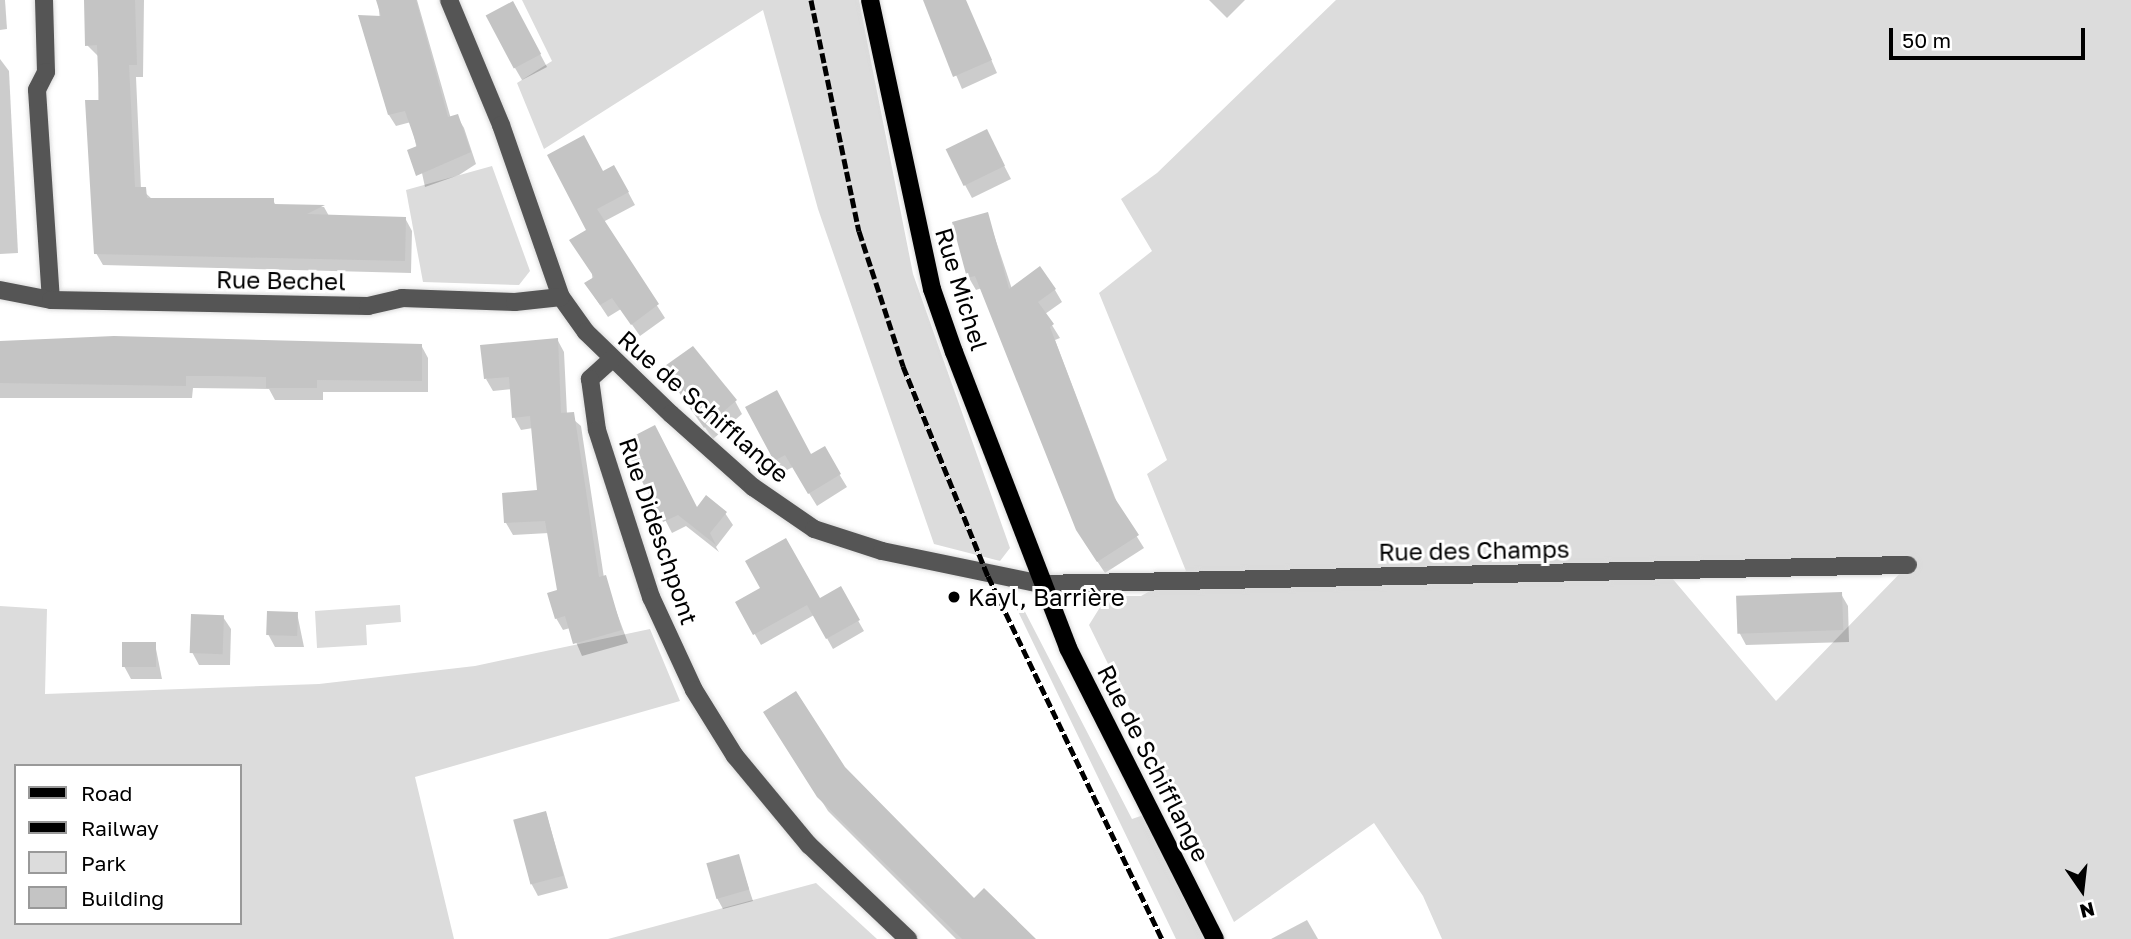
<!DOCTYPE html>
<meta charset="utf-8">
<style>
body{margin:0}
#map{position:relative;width:2131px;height:939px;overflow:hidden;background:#fff;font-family:"Golos Text",sans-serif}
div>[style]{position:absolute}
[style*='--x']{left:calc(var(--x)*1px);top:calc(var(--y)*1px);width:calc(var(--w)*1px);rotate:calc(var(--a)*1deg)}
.green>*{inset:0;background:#dcdcdc}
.shadow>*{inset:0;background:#0003}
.building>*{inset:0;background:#c4c4c4;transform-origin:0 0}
.roads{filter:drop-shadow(0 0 2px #dbdbdb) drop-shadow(0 0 2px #dbdbdb)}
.minor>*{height:18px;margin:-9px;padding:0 9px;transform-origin:9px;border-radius:9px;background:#555}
.major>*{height:18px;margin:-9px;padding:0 9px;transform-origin:9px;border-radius:9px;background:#000}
.rail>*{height:5px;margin-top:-2.5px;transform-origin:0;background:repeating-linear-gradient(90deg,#000 0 10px,transparent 0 13.5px)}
.dots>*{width:19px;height:19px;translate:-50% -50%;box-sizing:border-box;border:4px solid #fff;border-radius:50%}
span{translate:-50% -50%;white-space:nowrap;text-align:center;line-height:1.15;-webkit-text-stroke:6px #fff;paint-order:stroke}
.street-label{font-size:24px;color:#000}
.poi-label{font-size:24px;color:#000}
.left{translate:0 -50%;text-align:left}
.legend{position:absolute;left:14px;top:764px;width:228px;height:161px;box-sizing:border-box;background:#fff;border:2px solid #999;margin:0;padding:9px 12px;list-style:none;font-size:21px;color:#000}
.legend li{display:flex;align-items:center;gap:14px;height:35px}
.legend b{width:35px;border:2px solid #999}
.north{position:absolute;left:2047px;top:855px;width:70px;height:70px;-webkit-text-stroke:5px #fff;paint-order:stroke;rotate:166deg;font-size:19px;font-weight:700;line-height:28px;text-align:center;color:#000}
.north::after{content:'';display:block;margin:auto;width:24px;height:32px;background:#000;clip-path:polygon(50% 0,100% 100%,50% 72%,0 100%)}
.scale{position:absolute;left:1889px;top:28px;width:196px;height:32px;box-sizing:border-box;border:4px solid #000;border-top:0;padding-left:9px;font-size:21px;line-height:24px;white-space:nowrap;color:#000;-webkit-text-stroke:5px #fff;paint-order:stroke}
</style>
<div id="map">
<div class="green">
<i style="clip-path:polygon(522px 0,859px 0,913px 274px,1010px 548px,1000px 561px,934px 544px,818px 209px,763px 10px,544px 149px,517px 83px,552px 61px)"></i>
<i style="clip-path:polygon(evenodd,1336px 0,2131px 0,2131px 939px,1442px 939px,1423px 896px,1374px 823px,1234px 922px,1089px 625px,1107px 596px,1141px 596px,1186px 571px,1147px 474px,1167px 460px,1099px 293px,1152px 251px,1121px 199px,1157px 173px,1336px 0,1908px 565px,1776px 701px,1666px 571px,1908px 565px)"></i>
<i style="clip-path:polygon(492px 166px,530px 271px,519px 285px,423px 282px,406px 190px)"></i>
<i style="clip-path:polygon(1014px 603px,1021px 604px,1132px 819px,1152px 812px,1215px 939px,1176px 939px)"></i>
<i style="clip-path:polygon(400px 605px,401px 622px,366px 625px,367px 645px,317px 648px,315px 611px)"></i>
<i style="clip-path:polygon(evenodd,0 606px,47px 609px,45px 694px,319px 684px,475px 666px,650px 629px,680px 701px,415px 777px,454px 939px,0 939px,0 606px,16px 766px,240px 766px,240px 923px,16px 923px,16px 766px)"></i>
<i style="clip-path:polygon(816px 883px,877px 939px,608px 939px)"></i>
</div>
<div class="shadow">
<i style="clip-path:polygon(0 0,5px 0,7px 29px,0 30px)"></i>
<i style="clip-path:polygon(85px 0,144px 0,143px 77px,136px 77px,141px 189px,152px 199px,273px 200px,276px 206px,324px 207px,329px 216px,405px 218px,412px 231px,411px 273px,103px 265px,96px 253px,99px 57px,87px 45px)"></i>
<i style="clip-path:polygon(378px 0,417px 0,451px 119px,457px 116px,464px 128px,476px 164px,459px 175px,425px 187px,411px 122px,396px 126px,389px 115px)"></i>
<i style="clip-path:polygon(924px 0,965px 0,997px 73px,962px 89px)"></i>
<i style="clip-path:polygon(1209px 0,1245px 0,1227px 18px)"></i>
<i style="clip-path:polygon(520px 16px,547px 67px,522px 80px,515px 68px)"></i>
<i style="clip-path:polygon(0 59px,9px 71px,18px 253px,0 254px)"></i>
<i style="clip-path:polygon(993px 144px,1011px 179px,972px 198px,965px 185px)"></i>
<i style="clip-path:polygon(603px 173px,621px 179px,635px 205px,603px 222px,665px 318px,640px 336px,621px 309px,608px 317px,594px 296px,588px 230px)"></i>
<i style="clip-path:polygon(987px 214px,1012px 289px,1055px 290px,1062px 302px,1045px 314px,1060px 338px,1055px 340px,1119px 508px,1144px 548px,1105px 573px,1085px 543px,982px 288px,976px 290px,969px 278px)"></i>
<i style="clip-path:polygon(557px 339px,564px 352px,567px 414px,581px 426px,604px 578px,628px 643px,582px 656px,570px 628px,563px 630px,556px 618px,559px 591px,549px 533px,513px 535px,506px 523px,503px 494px,539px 491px,533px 428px,521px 430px,514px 417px,512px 389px,493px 391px,486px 379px)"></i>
<i style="clip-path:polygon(0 343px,421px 345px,428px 358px,428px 392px,323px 392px,323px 400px,275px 400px,269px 389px,193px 388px,192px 398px,0 398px)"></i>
<i style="clip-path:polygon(672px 381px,735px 401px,742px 414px,713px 439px)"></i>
<i style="clip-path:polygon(748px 408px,811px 456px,824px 449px,847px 487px,817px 506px,793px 467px,783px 472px)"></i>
<i style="clip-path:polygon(625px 443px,697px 509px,725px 513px,733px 525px,716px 547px,719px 552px,686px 526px,672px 533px)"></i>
<i style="clip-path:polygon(762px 589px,819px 600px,840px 589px,864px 631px,833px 649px,814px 615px,761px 645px,737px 603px)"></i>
<i style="clip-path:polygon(1841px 594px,1848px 606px,1849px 642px,1746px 645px,1739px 632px)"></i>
<i style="clip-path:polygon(297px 613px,304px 647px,275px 647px,268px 634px)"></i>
<i style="clip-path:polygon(223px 617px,231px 629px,230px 665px,199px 665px,192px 652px)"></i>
<i style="clip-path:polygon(155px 644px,162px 679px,131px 679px,124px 666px)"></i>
<i style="clip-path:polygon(774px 726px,843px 769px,974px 900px,1033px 939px,956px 939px,828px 811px)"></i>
<i style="clip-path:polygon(546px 813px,568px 888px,538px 896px,531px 883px)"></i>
<i style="clip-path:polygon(738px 856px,753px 901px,723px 909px,717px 898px)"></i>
<i style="clip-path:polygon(1307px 920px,1318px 939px,1271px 939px)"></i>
</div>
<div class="building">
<i style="clip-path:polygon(84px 0,135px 0,137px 65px,129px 65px,135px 187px,146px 187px,147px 198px,274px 198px,274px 204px,325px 205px,307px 214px,406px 217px,405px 261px,94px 254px,85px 100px,99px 100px,97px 45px,85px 46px)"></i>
<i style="clip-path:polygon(376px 0,416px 0,448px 117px,458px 114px,471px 152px,416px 176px,407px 150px,417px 146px,405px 111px,388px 115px,358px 15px,381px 16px)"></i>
<i style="clip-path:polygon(923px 0,966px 0,992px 60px,953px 77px)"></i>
<i style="left:513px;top:1px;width:60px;height:31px;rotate:62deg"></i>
<i style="left:987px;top:129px;width:41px;height:46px;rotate:64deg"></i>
<i style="clip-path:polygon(584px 135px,603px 171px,614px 165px,629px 192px,597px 209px,659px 304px,631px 325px,612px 298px,600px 305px,584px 283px,594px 277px,569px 240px,586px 230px,547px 155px)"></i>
<i style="clip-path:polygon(988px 212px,1009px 289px,1040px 266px,1056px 289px,1038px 302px,1054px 324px,1050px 327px,1114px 497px,1139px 535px,1097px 562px,1076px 530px,975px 276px,967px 278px,952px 222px)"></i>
<i style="clip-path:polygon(114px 336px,422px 344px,422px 381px,317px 380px,317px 388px,266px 388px,266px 377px,219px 376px,186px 376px,186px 386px,0 383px,0 341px)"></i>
<i style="clip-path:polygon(558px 338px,561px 413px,574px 412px,599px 577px,606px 575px,622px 630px,573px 644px,565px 616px,555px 619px,547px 593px,557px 590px,545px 521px,504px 523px,502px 493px,537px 490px,530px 416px,512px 418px,509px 377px,484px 379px,480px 345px)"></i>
<i style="clip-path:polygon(693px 346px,737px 400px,704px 428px,662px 368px)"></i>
<i style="clip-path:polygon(777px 390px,811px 454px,825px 446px,841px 474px,808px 494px,785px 455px,774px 461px,745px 407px)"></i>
<i style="clip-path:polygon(655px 425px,697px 507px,706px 495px,727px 512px,710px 533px,716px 545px,678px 515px,663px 522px,632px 462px,622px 442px)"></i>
<i style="clip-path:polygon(786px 538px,820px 598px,841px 586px,860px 620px,826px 639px,807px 605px,753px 635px,735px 602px,760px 588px,745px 561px)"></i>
<i style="left:1842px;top:592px;width:38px;height:106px;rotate:88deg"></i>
<i style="left:267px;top:611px;width:31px;height:24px;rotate:2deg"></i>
<i style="left:191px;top:614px;width:33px;height:39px;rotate:2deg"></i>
<i style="left:122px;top:642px;width:34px;height:25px"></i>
<i style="clip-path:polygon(796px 691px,845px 767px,974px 898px,984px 888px,1036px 939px,962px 939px,817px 797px,763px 712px)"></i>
<i style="left:546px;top:811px;width:67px;height:34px;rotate:75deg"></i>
<i style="left:739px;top:854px;width:37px;height:34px;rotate:74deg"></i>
</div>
<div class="roads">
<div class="minor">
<i style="--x:44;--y:0;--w:72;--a:88.4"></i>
<i style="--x:46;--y:72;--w:20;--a:117"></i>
<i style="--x:37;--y:90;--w:210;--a:86.2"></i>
<i style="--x:449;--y:0;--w:135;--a:67.4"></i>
<i style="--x:501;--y:125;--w:182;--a:70.8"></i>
<i style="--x:561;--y:297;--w:43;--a:54.5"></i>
<i style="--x:586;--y:332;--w:118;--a:44"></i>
<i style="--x:671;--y:414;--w:110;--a:41.7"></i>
<i style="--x:753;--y:487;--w:74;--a:34.5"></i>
<i style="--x:814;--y:529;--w:71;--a:17.9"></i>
<i style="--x:882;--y:551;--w:162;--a:11.7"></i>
<i style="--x:1041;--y:584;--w:867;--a:-1.26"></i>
<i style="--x:0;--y:290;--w:52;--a:11.1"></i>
<i style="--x:51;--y:300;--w:317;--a:1.1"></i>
<i style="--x:368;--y:306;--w:35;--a:-13"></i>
<i style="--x:402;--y:298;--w:113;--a:2"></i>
<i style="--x:515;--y:302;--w:46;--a:-6.2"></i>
<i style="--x:612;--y:359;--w:30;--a:138"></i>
<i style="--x:590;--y:379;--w:51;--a:82.2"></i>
<i style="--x:597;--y:430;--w:176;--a:72.1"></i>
<i style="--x:651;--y:597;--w:102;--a:65.2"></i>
<i style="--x:694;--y:690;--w:78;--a:58.2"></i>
<i style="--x:735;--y:756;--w:116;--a:50.3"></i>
<i style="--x:809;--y:845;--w:137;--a:43.5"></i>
</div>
<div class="major">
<i style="--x:870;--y:0;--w:296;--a:77.9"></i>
<i style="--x:932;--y:289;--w:67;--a:70.8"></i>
<i style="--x:954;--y:352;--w:317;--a:68.9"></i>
<i style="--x:1068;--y:648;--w:326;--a:63.2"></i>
</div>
</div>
<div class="rail">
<i style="--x:811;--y:0;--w:236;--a:78.3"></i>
<i style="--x:859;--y:231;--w:142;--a:71.9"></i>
<i style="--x:903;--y:366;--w:227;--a:68"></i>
<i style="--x:988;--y:576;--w:403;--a:64.4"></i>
</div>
<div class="dots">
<i style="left:954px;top:597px;background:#000"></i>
</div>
<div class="street-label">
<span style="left:281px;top:280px;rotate:1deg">Rue Bechel</span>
<span style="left:962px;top:289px;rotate:73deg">Rue Michel</span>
<span style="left:704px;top:406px;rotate:41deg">Rue de Schifflange</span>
<span style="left:659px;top:531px;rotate:71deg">Rue Dideschpont</span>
<span style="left:1474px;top:550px;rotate:-1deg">Rue des Champs</span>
<span style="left:1154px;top:763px;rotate:63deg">Rue de Schifflange</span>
</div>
<div class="poi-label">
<span class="left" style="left:968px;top:597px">Kayl, Barrière</span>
</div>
<ul class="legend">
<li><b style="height:9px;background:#000"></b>Road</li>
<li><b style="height:9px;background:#000"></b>Railway</li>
<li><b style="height:19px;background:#dcdcdc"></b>Park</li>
<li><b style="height:19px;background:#c4c4c4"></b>Building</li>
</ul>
<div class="north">N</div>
<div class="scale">50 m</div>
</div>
